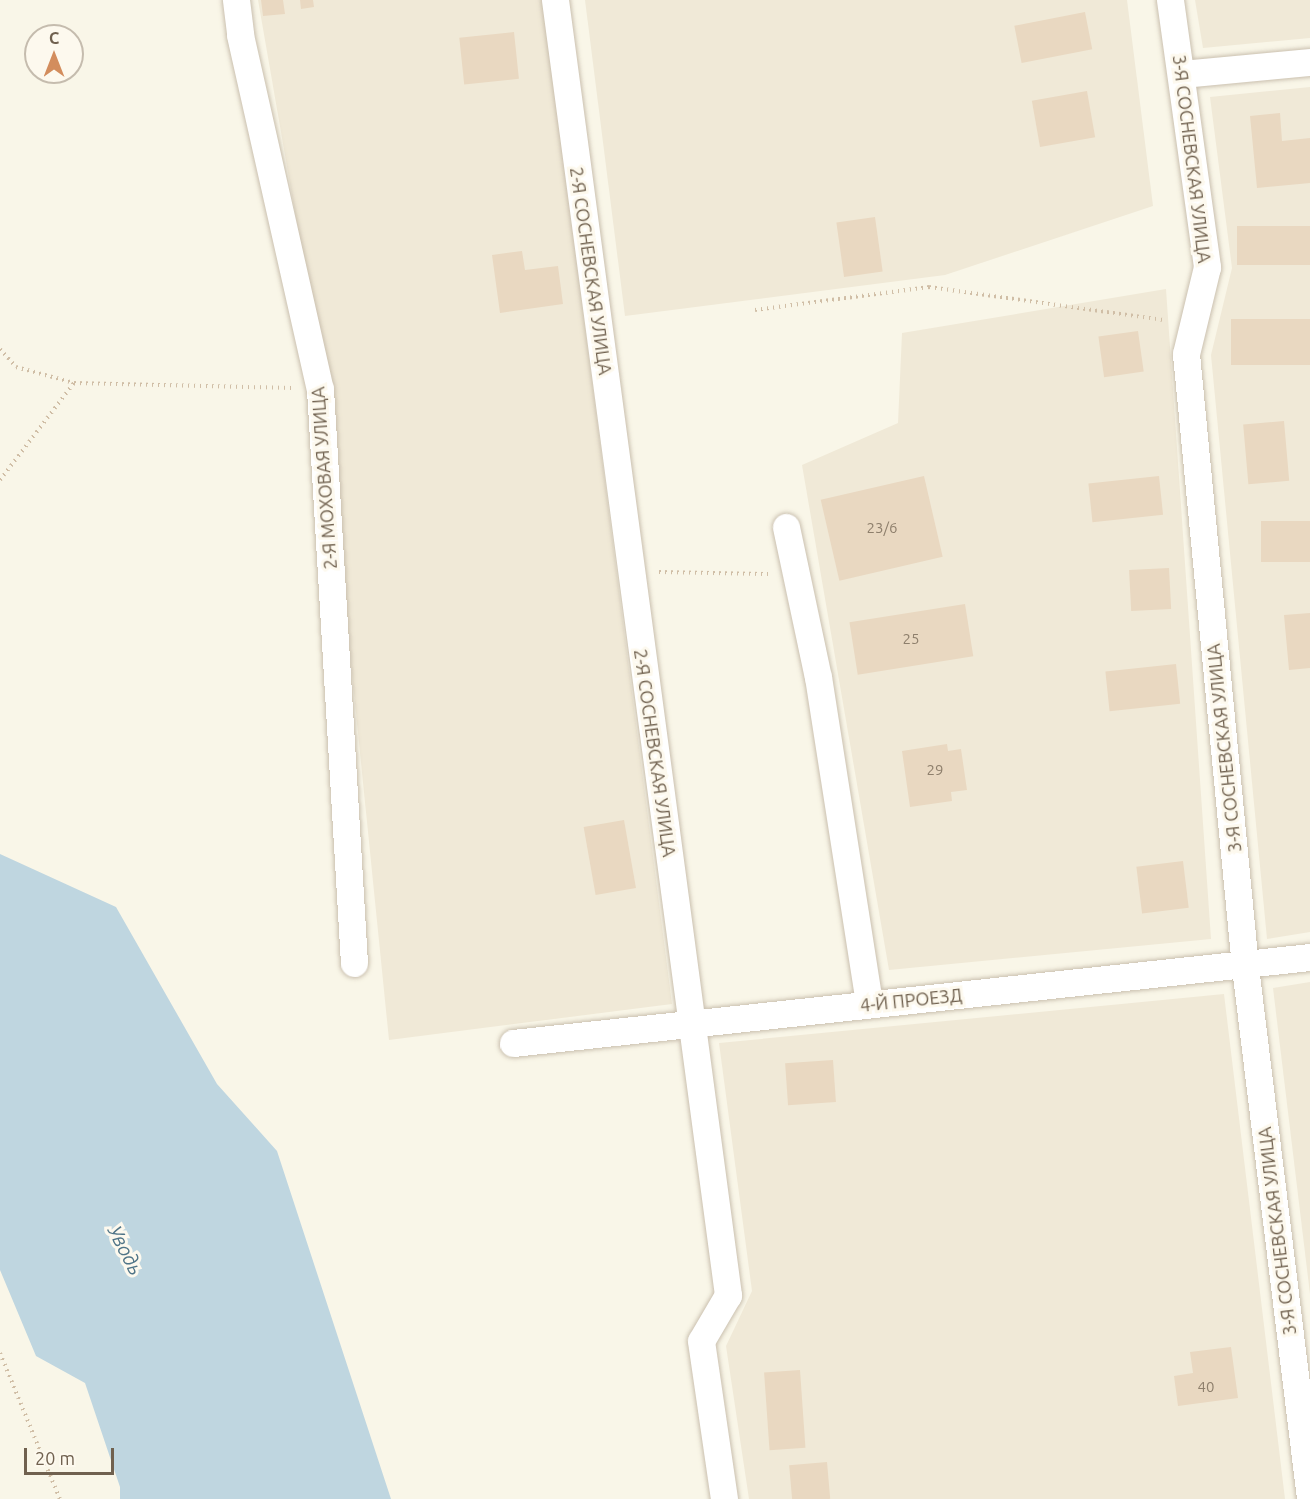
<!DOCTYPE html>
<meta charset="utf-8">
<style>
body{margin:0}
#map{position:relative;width:1310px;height:1499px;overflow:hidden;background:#f9f6e8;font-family:Ubuntu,sans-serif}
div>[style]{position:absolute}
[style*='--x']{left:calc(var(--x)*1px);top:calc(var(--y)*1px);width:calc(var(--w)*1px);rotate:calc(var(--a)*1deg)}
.residential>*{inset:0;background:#f0e9d7}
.water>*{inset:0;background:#bfd6e0}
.building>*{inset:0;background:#e9d8c1;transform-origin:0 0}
.path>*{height:4px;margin-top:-2px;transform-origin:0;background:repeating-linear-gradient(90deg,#d0bea6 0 1.5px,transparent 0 6px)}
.roads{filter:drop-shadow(0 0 2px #cac0af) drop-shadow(0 0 2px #cac0af)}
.minor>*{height:27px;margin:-13.5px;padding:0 13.5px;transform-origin:13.5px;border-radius:13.5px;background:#fff}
span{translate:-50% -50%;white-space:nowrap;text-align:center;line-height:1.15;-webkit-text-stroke:6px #fdf9ee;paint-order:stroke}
.number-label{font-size:15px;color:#8e7f6c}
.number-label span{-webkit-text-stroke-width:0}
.street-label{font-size:18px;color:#70614f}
.water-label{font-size:20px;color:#4f7487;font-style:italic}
.north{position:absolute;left:24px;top:24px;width:60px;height:60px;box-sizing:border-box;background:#fdf9ee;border:2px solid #c5bcae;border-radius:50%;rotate:0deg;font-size:16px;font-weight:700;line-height:24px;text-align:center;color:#70614f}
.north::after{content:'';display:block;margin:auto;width:21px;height:27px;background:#d38d5d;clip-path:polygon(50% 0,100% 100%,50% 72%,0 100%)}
.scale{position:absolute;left:24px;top:1448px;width:90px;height:27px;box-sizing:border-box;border:3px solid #70614f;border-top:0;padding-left:8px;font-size:18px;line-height:21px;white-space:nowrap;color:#70614f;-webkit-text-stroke:4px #fdf9ee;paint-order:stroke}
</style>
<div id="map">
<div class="residential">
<i style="clip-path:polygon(258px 0,543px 0,672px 1004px,389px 1040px,320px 356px)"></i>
<i style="clip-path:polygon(585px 0,1127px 0,1153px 206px,945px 275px,625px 316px)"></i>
<i style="clip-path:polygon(1195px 0,1310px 0,1310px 38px,1203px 48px)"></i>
<i style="clip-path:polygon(1310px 87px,1310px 932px,1267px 939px,1211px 355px,1232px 268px,1210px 97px)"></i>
<i style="clip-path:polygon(1166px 289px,1211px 939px,889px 970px,802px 465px,898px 423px,902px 333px)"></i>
<i style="clip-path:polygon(1310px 982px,1310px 1294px,1273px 988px)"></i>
<i style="clip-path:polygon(1224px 994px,1285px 1499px,749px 1499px,726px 1346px,752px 1291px,719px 1043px)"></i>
</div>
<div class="water">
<i style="clip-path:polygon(0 854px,116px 907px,217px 1084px,277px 1151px,391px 1499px,120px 1499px,120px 1487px,85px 1383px,36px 1356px,0 1270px)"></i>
</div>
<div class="building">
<i style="clip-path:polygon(261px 0,283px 0,285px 14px,263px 16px)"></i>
<i style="clip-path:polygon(300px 0,313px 0,314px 7px,301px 9px)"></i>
<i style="left:1085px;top:12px;width:38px;height:72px;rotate:79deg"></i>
<i style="left:514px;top:32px;width:47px;height:55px;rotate:84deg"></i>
<i style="left:1087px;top:91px;width:47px;height:56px;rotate:80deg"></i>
<i style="clip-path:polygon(1280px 113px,1282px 141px,1310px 138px,1310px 183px,1257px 188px,1250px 116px)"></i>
<i style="left:875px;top:217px;width:55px;height:39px;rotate:82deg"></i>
<i style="left:1310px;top:226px;width:39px;height:73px;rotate:90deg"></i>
<i style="clip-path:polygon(522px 251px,525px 270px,558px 266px,563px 304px,500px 313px,492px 255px)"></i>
<i style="left:1310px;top:319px;width:46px;height:79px;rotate:90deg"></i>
<i style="left:1138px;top:331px;width:41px;height:40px;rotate:82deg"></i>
<i style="left:1284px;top:421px;width:60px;height:41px;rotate:85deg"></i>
<i style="left:924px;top:476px;width:83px;height:106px;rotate:77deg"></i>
<i style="left:1159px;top:476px;width:39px;height:71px;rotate:84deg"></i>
<i style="left:1310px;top:521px;width:41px;height:49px;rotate:90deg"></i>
<i style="left:1169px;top:568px;width:41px;height:40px;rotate:87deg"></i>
<i style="left:965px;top:604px;width:53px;height:117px;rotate:81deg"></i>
<i style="clip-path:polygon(1310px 613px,1310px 668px,1289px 670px,1284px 615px)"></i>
<i style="left:1176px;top:664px;width:40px;height:71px;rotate:84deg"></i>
<i style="clip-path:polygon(947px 744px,948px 751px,961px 749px,967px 790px,951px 792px,952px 801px,910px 807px,902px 751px)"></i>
<i style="left:624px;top:820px;width:69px;height:41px;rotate:80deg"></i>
<i style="left:1183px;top:861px;width:47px;height:47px;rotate:83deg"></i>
<i style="left:833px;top:1060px;width:42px;height:48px;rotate:86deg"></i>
<i style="clip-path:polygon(1231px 1347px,1238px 1398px,1178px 1406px,1174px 1376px,1193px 1373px,1190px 1352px)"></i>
<i style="left:800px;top:1370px;width:78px;height:36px;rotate:86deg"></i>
<i style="left:827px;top:1462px;width:37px;height:38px;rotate:85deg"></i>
</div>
<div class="path">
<i style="--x:755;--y:310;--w:176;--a:-7.5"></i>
<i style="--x:929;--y:287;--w:238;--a:8"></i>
<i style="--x:0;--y:349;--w:24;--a:48"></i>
<i style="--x:16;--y:367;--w:60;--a:15.4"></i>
<i style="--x:74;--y:383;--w:218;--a:1.3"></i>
<i style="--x:0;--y:480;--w:122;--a:-52.7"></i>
<i style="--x:659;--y:572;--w:109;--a:1.1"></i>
<i style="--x:0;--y:1353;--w:158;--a:67.7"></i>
</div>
<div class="roads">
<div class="minor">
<i style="--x:236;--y:0;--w:35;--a:83"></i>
<i style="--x:240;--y:35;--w:363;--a:77.3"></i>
<i style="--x:320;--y:389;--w:575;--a:86.61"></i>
<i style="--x:555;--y:0;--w:1307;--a:82.39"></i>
<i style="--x:728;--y:1295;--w:53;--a:120.4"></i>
<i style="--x:701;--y:1341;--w:160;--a:81.7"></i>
<i style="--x:1170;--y:0;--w:270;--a:82.1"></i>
<i style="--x:1207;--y:267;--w:89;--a:103.6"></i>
<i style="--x:1186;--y:354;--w:616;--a:84.5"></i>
<i style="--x:1245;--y:967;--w:535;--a:83.02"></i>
<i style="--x:1182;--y:74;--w:129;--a:-5.4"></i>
<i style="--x:786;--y:527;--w:153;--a:78"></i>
<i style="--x:818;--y:677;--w:331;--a:81.1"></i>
<i style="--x:513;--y:1043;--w:802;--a:-6.16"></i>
</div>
</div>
<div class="number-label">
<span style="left:882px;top:528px">23/6</span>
<span style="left:911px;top:639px">25</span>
<span style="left:935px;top:770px">29</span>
<span style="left:1206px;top:1387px">40</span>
</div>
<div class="street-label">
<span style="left:1192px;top:159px;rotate:83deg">3-Я СОСНЕВСКАЯ УЛИЦА</span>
<span style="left:591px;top:271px;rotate:82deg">2-Я СОСНЕВСКАЯ УЛИЦА</span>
<span style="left:324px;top:478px;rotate:-94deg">2-Я МОХОВАЯ УЛИЦА</span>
<span style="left:1224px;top:748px;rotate:-96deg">3-Я СОСНЕВСКАЯ УЛИЦА</span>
<span style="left:655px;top:753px;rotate:82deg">2-Я СОСНЕВСКАЯ УЛИЦА</span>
<span style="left:911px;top:1000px;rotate:-6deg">4-Й ПРОЕЗД</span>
<span style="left:1277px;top:1231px;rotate:-97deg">3-Я СОСНЕВСКАЯ УЛИЦА</span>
</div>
<div class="water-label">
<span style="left:126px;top:1250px;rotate:63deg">Уводь</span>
</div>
<div class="north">С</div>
<div class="scale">20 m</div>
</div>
